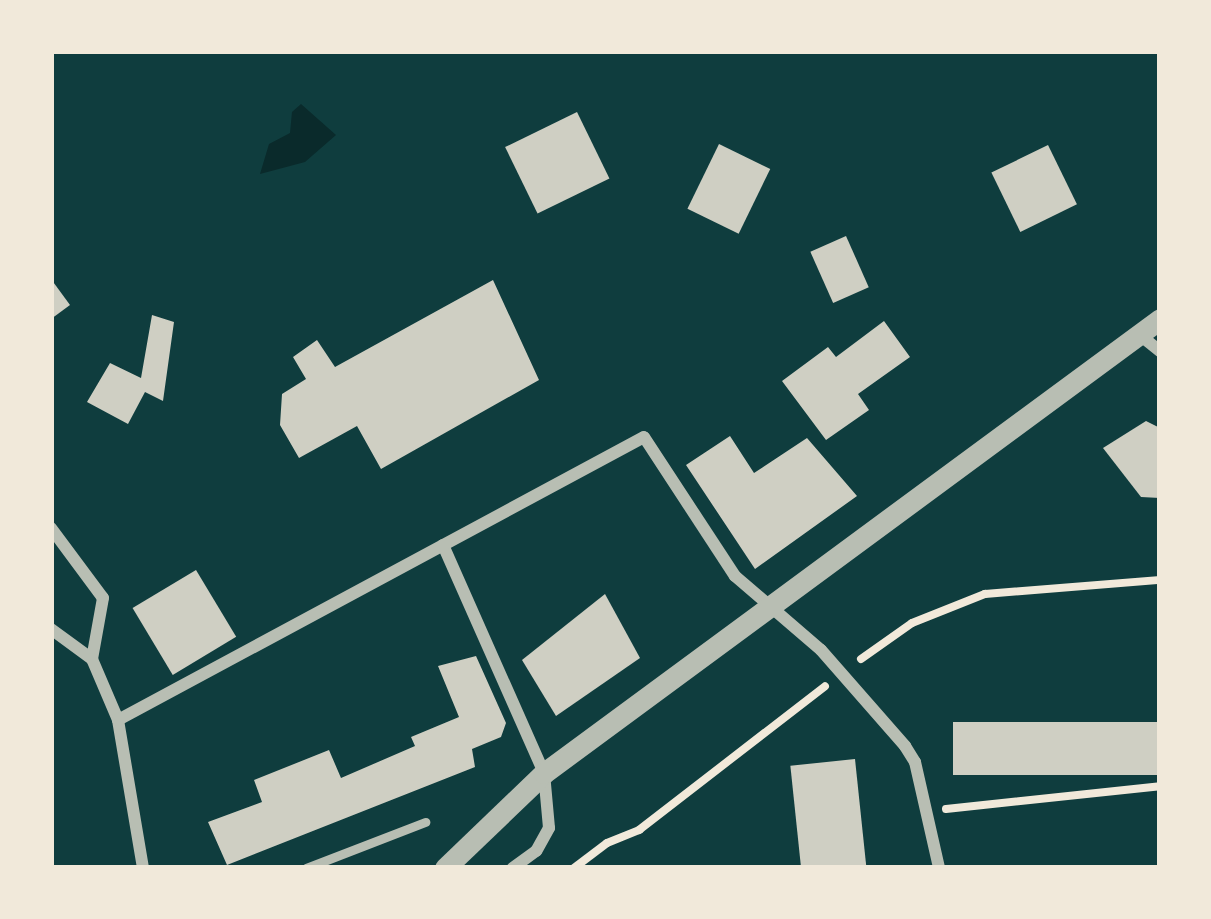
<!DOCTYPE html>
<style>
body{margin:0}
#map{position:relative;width:1211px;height:919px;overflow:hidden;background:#0f3d3e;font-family:Karla,sans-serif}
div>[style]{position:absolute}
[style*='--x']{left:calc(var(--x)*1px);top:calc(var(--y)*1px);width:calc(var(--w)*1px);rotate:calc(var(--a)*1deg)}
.water>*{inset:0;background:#0a2a2b}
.building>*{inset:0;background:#cfcfc3;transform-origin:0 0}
.path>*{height:8px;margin:-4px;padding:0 4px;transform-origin:4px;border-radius:4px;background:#f1e9da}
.service>*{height:9px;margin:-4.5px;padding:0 4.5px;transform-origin:4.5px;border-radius:4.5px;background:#b8beb3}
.minor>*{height:12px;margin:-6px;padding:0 6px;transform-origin:6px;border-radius:6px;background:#b8beb3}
.tertiary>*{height:21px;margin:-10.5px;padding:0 10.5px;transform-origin:10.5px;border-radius:10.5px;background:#b8beb3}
span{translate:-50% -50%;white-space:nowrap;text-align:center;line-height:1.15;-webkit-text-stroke:9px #f1e9da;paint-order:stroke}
.frame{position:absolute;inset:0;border:54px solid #f1e9da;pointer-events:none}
</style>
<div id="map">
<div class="water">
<i style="clip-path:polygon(301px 104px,336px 135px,305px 162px,260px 174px,269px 144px,290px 133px,292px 112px)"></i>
</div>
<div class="building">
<i style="left:577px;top:112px;width:74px;height:80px;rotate:64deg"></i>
<i style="left:719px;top:144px;width:57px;height:72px;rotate:26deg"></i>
<i style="left:1048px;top:145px;width:66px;height:63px;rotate:64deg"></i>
<i style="left:846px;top:236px;width:56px;height:39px;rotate:66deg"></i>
<i style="clip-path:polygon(51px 279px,70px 305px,51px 319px)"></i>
<i style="clip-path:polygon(493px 280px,539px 380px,381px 469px,357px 426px,299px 458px,280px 425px,282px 394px,306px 379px,293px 357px,317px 340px,335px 367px)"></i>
<i style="clip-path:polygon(152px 315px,174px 322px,163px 401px,145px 392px,128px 424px,87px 402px,110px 363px,141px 378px)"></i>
<i style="clip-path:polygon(884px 321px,910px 357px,858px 394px,869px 410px,826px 440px,782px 381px,828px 347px,836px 357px)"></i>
<i style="clip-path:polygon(1146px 421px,1160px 428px,1160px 498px,1141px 497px,1103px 448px)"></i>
<i style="clip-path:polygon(730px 436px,754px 473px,807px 438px,857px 496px,755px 569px,686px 465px)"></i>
<i style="left:196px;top:570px;width:78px;height:74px;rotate:59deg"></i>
<i style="clip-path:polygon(605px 594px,640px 658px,556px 716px,522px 660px)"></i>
<i style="clip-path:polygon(476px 656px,506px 723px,501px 737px,472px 749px,475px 767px,227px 865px,208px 822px,262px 802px,254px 780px,329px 750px,341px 778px,415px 746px,411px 737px,459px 717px,438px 666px)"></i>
<i style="left:1160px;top:722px;width:53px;height:207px;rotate:90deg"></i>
<i style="left:855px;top:759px;width:110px;height:65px;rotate:84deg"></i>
</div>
<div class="path">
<i style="--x:861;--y:659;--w:62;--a:-35.2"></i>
<i style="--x:912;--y:623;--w:79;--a:-21.7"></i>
<i style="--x:985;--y:594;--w:176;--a:-4.6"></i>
<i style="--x:946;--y:809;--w:215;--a:-6.1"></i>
<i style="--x:574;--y:868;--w:41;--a:-37.1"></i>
<i style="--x:607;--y:843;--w:35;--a:-22"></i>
<i style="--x:639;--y:830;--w:235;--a:-37.7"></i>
</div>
<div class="service">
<i style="--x:306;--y:868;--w:128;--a:-21.1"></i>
</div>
<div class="minor">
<i style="--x:1140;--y:335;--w:26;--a:39"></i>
<i style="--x:51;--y:528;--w:87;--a:53.4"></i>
<i style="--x:103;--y:598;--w:62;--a:100.2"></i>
<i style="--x:443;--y:545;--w:249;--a:66.1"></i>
<i style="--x:544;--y:773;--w:55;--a:84.8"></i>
<i style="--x:549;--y:828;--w:26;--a:119"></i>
<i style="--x:536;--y:851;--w:29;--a:144"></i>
<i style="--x:51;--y:629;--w:51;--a:36.2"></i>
<i style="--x:92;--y:659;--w:66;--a:66.9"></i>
<i style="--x:118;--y:720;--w:150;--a:80.4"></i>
<i style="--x:118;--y:720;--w:597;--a:-28.28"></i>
<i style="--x:644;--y:437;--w:166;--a:56.8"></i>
<i style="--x:735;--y:576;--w:113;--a:40.7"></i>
<i style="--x:821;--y:650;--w:128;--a:48.8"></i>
<i style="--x:905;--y:746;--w:19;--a:58"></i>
<i style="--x:915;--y:762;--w:109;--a:77.2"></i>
</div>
<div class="tertiary">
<i style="--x:445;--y:868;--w:137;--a:-43.8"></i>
<i style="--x:544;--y:773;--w:765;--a:-36.39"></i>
</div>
<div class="frame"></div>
</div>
